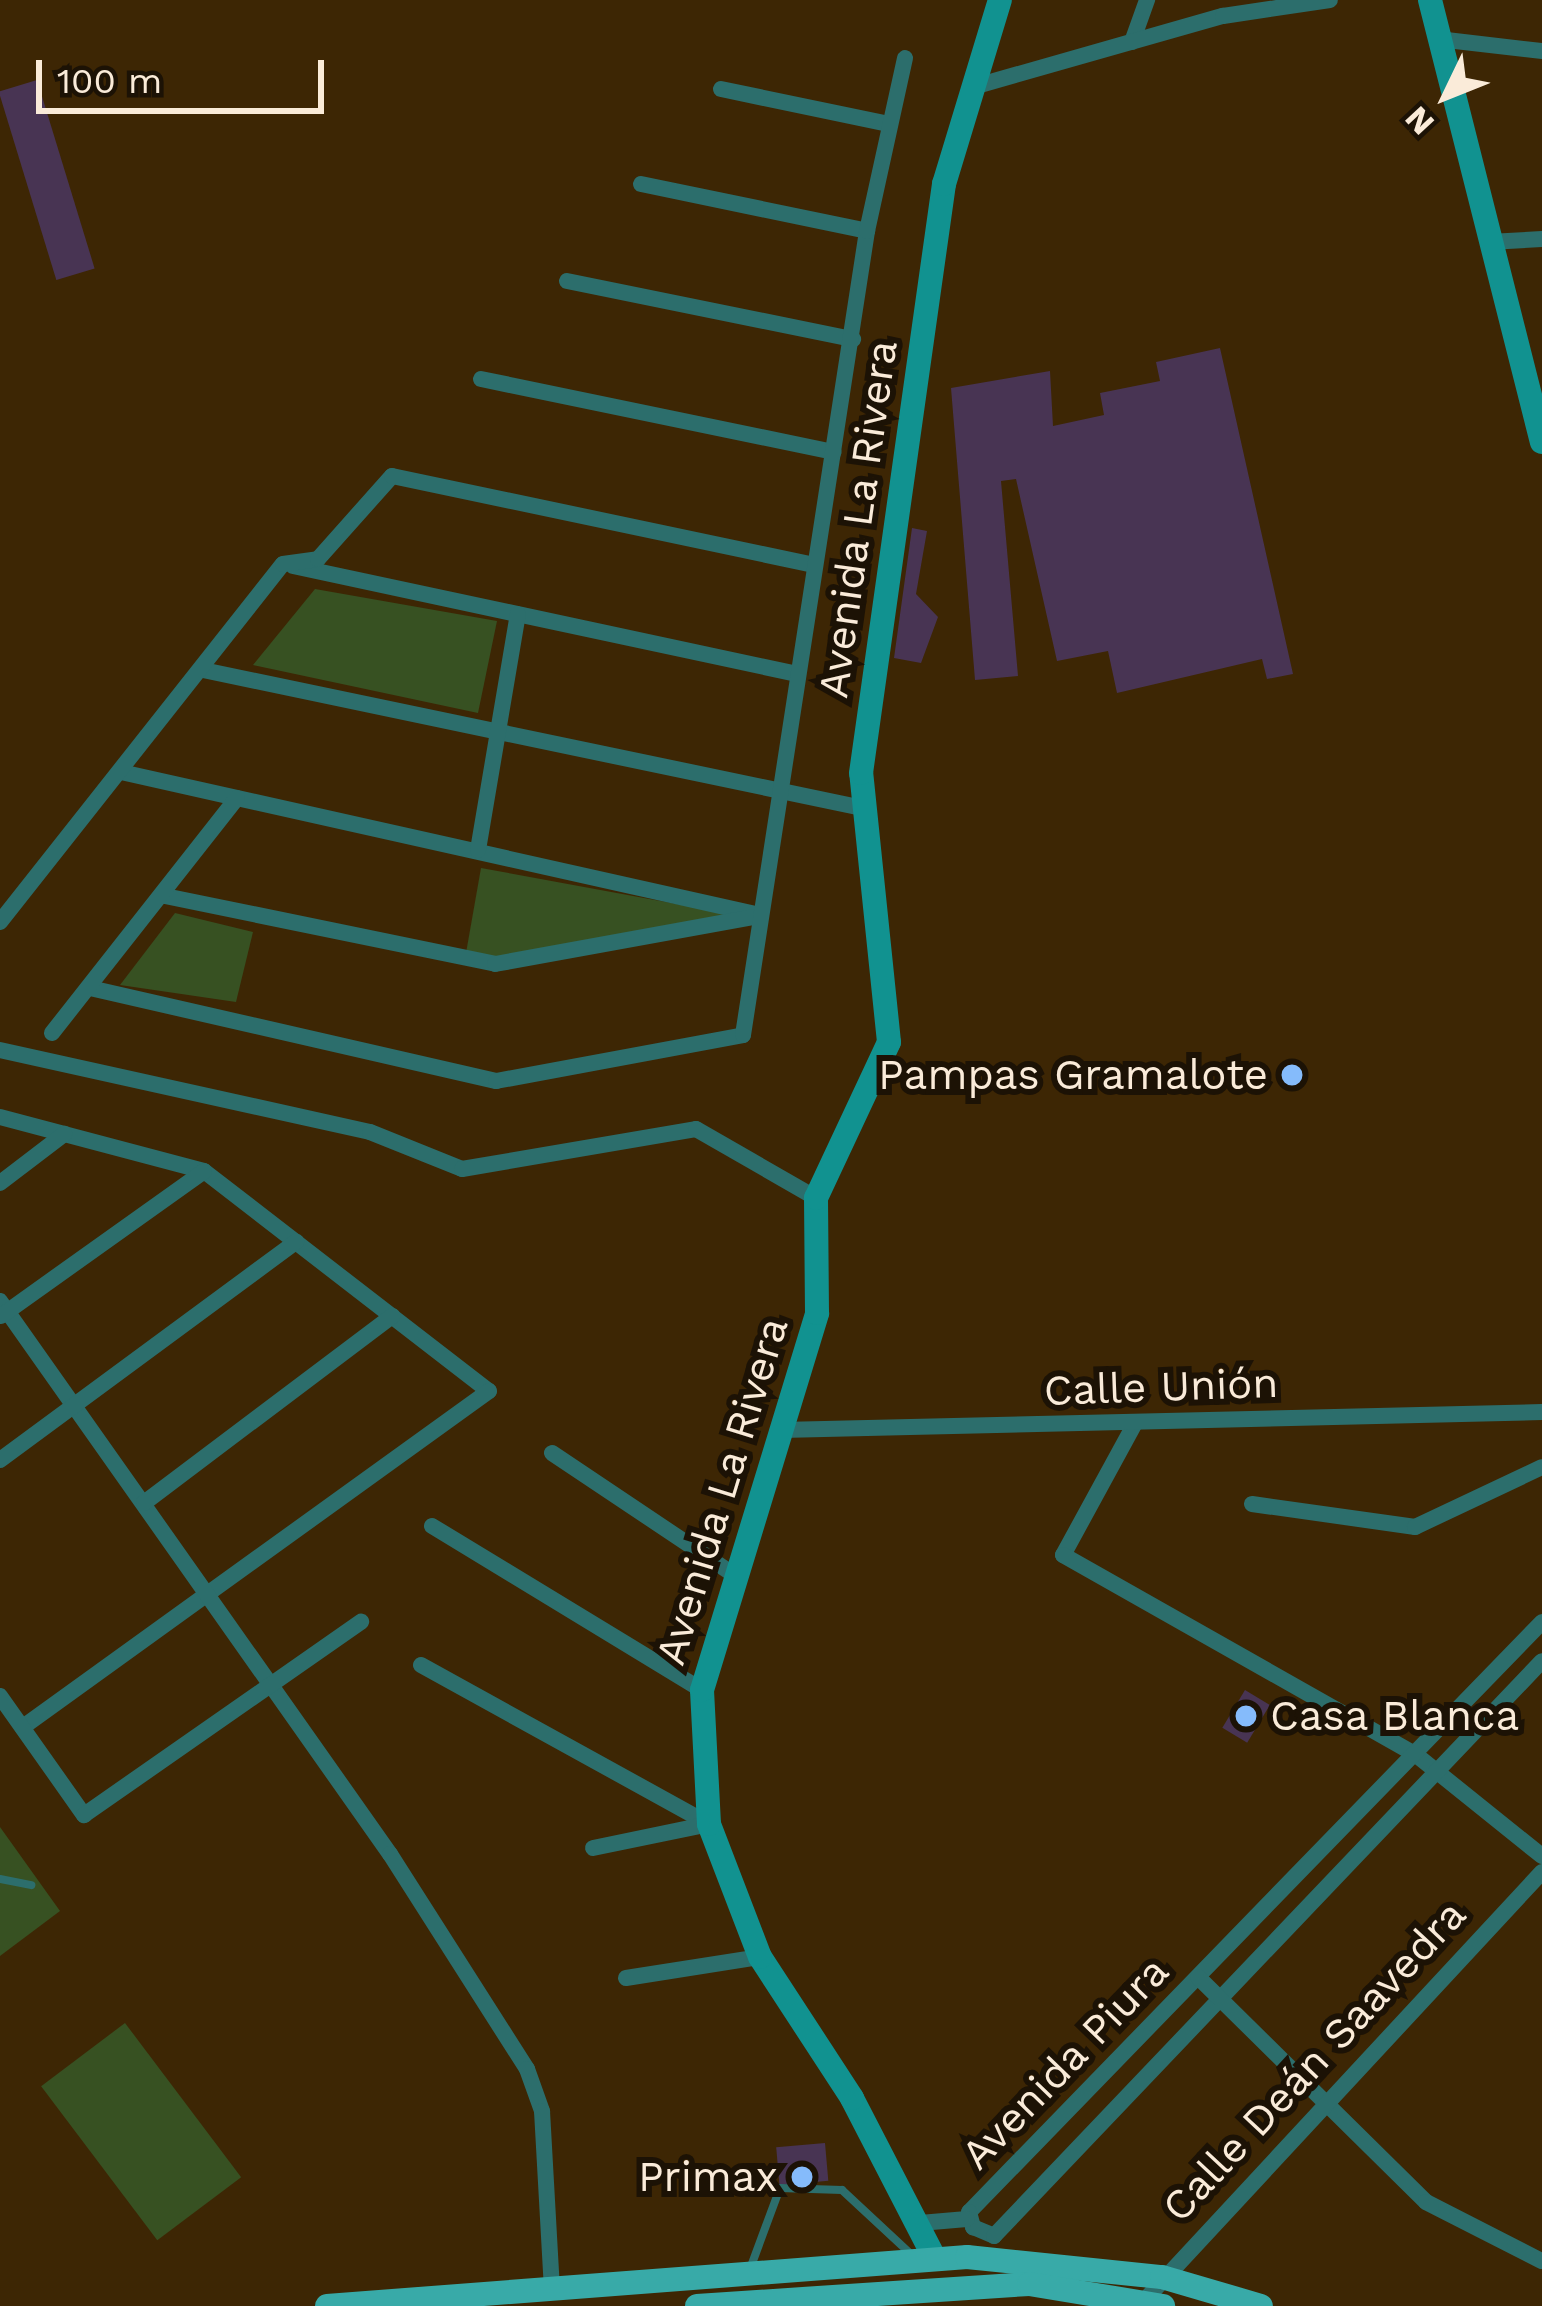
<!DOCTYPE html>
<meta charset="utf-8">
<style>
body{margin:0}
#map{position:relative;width:1542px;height:2306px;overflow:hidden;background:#3d2604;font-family:"Work Sans",sans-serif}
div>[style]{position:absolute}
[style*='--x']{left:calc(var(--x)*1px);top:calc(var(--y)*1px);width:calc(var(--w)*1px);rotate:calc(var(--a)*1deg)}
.green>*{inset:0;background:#375122;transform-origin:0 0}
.building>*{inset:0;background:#483453;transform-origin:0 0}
.lane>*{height:8px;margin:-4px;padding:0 4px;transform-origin:4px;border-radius:4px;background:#2c6e6c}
.street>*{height:16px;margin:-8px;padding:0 8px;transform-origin:8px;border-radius:8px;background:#2c6e6c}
.secondary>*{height:24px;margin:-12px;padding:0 12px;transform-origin:12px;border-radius:12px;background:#119290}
.primary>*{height:24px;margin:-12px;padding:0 12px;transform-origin:12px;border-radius:12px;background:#38aaa8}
.dots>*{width:33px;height:33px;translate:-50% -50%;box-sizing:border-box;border:6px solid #1c1205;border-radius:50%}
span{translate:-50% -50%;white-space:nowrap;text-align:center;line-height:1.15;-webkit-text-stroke:12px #1c1205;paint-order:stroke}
.street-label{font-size:42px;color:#faebd9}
.poi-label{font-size:42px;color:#faebd9}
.right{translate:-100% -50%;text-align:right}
.left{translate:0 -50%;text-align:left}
.north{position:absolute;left:1386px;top:36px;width:120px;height:120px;-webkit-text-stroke:9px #1c1205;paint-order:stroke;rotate:227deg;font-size:33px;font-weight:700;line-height:48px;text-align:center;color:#faebd9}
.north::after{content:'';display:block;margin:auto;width:42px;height:54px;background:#faebd9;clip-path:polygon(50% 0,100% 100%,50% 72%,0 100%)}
.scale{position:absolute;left:36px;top:60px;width:288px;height:54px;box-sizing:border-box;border:6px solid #faebd9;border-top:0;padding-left:15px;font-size:36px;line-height:42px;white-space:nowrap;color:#faebd9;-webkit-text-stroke:9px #1c1205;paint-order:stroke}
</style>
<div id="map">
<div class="green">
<i style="clip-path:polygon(315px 589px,497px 621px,478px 713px,253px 665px)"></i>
<i style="clip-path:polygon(481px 868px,731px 914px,492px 960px,466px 953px)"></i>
<i style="clip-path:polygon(175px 913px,253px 932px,236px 1002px,120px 985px)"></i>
<i style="clip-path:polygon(0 1827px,60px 1911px,0 1956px)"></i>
<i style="left:125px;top:2023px;width:193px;height:105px;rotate:53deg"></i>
</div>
<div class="building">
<i style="left:37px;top:80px;width:197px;height:40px;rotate:73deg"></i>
<i style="clip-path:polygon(1220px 348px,1293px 674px,1267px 679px,1262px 659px,1117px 693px,1108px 651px,1057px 661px,1016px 479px,1001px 481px,1018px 676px,975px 680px,951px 388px,1050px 371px,1053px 426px,1104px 415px,1100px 393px,1160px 381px,1156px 362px)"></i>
<i style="clip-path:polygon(912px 528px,927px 531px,916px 594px,938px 617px,921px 663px,894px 658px)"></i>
<i style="left:1245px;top:1690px;width:29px;height:44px;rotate:31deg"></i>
<i style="left:825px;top:2143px;width:38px;height:49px;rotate:85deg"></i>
</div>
<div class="lane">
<i style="--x:0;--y:1879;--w:32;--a:11"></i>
<i style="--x:750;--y:2269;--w:86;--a:-69.7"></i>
<i style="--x:780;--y:2188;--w:62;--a:1.8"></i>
<i style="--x:842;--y:2190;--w:96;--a:42.9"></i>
</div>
<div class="street">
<i style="--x:1438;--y:39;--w:105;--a:6.6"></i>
<i style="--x:1132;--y:42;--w:45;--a:-70.3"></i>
<i style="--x:973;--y:87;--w:260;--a:-15.9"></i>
<i style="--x:1223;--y:16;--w:108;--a:-8.5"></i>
<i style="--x:721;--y:89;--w:172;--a:11.8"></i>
<i style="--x:641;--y:184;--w:231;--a:11.7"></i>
<i style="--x:1489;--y:242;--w:53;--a:-3.2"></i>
<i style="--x:567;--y:281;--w:292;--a:11.5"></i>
<i style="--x:481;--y:379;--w:360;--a:11.7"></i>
<i style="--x:293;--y:566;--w:515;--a:12.09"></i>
<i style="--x:203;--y:670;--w:678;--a:11.82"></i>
<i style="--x:121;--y:772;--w:655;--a:12.61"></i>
<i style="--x:478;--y:850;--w:239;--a:-80.4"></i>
<i style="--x:165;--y:896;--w:337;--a:11.6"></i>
<i style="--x:495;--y:964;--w:262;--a:-10.3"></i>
<i style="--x:0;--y:922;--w:456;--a:-51.7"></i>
<i style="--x:283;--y:564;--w:35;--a:-8"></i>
<i style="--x:318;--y:559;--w:111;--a:-48.3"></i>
<i style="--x:392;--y:476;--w:432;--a:11.9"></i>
<i style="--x:90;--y:988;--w:417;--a:12.9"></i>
<i style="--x:496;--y:1081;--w:251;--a:-10.5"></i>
<i style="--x:743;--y:1035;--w:814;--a:-81.23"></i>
<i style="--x:867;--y:231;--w:177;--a:-77.6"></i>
<i style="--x:52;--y:1033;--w:299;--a:-51.8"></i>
<i style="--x:0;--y:1050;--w:379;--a:12.5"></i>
<i style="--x:370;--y:1132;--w:99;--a:21.9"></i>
<i style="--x:462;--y:1169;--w:237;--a:-9.7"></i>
<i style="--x:696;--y:1129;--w:138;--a:29.9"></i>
<i style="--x:0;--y:1117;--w:211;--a:14.8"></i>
<i style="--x:204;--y:1171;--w:360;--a:37.7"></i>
<i style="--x:489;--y:1391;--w:575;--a:144.21"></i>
<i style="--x:0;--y:1183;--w:81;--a:-37.4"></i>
<i style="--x:0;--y:1301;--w:677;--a:54.81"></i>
<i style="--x:390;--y:1854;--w:255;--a:57.5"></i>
<i style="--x:527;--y:2069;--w:45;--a:70.3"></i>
<i style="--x:542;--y:2111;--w:179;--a:86.8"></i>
<i style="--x:1;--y:1316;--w:249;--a:-35.5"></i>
<i style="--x:1134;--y:1425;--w:148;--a:118.6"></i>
<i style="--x:1063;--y:1555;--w:404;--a:29.5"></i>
<i style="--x:1415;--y:1754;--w:163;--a:38.8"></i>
<i style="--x:781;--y:1430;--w:761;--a:-1.35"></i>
<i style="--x:552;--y:1453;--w:216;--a:33.8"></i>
<i style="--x:0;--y:1460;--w:368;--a:-36.4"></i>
<i style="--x:144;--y:1503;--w:311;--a:-37"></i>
<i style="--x:1252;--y:1504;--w:165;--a:8"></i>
<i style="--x:1415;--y:1527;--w:140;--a:-25.3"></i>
<i style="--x:432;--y:1526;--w:316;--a:31.3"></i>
<i style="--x:1542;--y:1622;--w:822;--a:134.16"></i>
<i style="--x:969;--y:2212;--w:16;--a:75"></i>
<i style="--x:973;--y:2227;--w:23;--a:23"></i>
<i style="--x:994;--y:2236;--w:794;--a:-46.38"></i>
<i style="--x:421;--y:1665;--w:329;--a:28.9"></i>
<i style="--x:0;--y:1696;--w:146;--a:54.8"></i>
<i style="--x:84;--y:1815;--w:338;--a:-34.9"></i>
<i style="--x:593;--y:1848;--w:118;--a:-11.7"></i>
<i style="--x:1198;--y:1977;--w:320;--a:44.6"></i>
<i style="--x:1426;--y:2202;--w:130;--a:27"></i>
<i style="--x:626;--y:1978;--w:136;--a:-8.9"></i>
<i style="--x:920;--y:2223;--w:47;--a:-4.9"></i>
<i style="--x:1142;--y:2303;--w:588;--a:-47.14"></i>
</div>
<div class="secondary">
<i style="--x:1430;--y:0;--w:456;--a:75.8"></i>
<i style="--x:935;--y:2259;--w:181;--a:-117.3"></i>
<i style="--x:852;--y:2098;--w:168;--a:-123.1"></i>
<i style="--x:760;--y:1957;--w:142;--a:-111"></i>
<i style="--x:709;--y:1824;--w:134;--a:-93"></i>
<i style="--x:702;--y:1690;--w:394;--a:-73"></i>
<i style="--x:817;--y:1313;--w:115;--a:-90.5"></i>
<i style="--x:816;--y:1198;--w:172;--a:-64.9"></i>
<i style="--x:889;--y:1042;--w:270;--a:-95.9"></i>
<i style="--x:861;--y:773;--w:595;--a:-81.98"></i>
<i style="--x:944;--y:184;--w:192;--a:-73.1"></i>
</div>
<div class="primary">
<i style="--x:327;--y:2306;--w:642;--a:-4.38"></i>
<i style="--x:967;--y:2257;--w:196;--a:5.9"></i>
<i style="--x:1162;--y:2277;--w:103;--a:16.3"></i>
<i style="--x:697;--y:2306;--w:333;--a:-3.8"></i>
<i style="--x:1029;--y:2284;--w:136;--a:9.3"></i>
</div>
<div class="dots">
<i style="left:1292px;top:1075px;background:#85bbfb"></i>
<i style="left:1246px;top:1716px;background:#85bbfb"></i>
<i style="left:802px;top:2177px;background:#85bbfb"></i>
</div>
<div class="street-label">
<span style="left:858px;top:519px;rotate:-82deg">Avenida La Rivera</span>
<span style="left:1161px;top:1387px;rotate:-2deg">Calle Unión</span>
<span style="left:722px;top:1491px;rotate:-73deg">Avenida La Rivera</span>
<span style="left:1314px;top:2061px;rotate:-47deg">Calle Deán Saavedra</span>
<span style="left:1065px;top:2063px;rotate:-46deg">Avenida Piura</span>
</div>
<div class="poi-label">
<span class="right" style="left:1268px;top:1075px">Pampas Gramalote</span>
<span class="left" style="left:1270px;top:1716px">Casa Blanca</span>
<span class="right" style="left:778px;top:2177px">Primax</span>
</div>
<div class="north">N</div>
<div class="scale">100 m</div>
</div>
